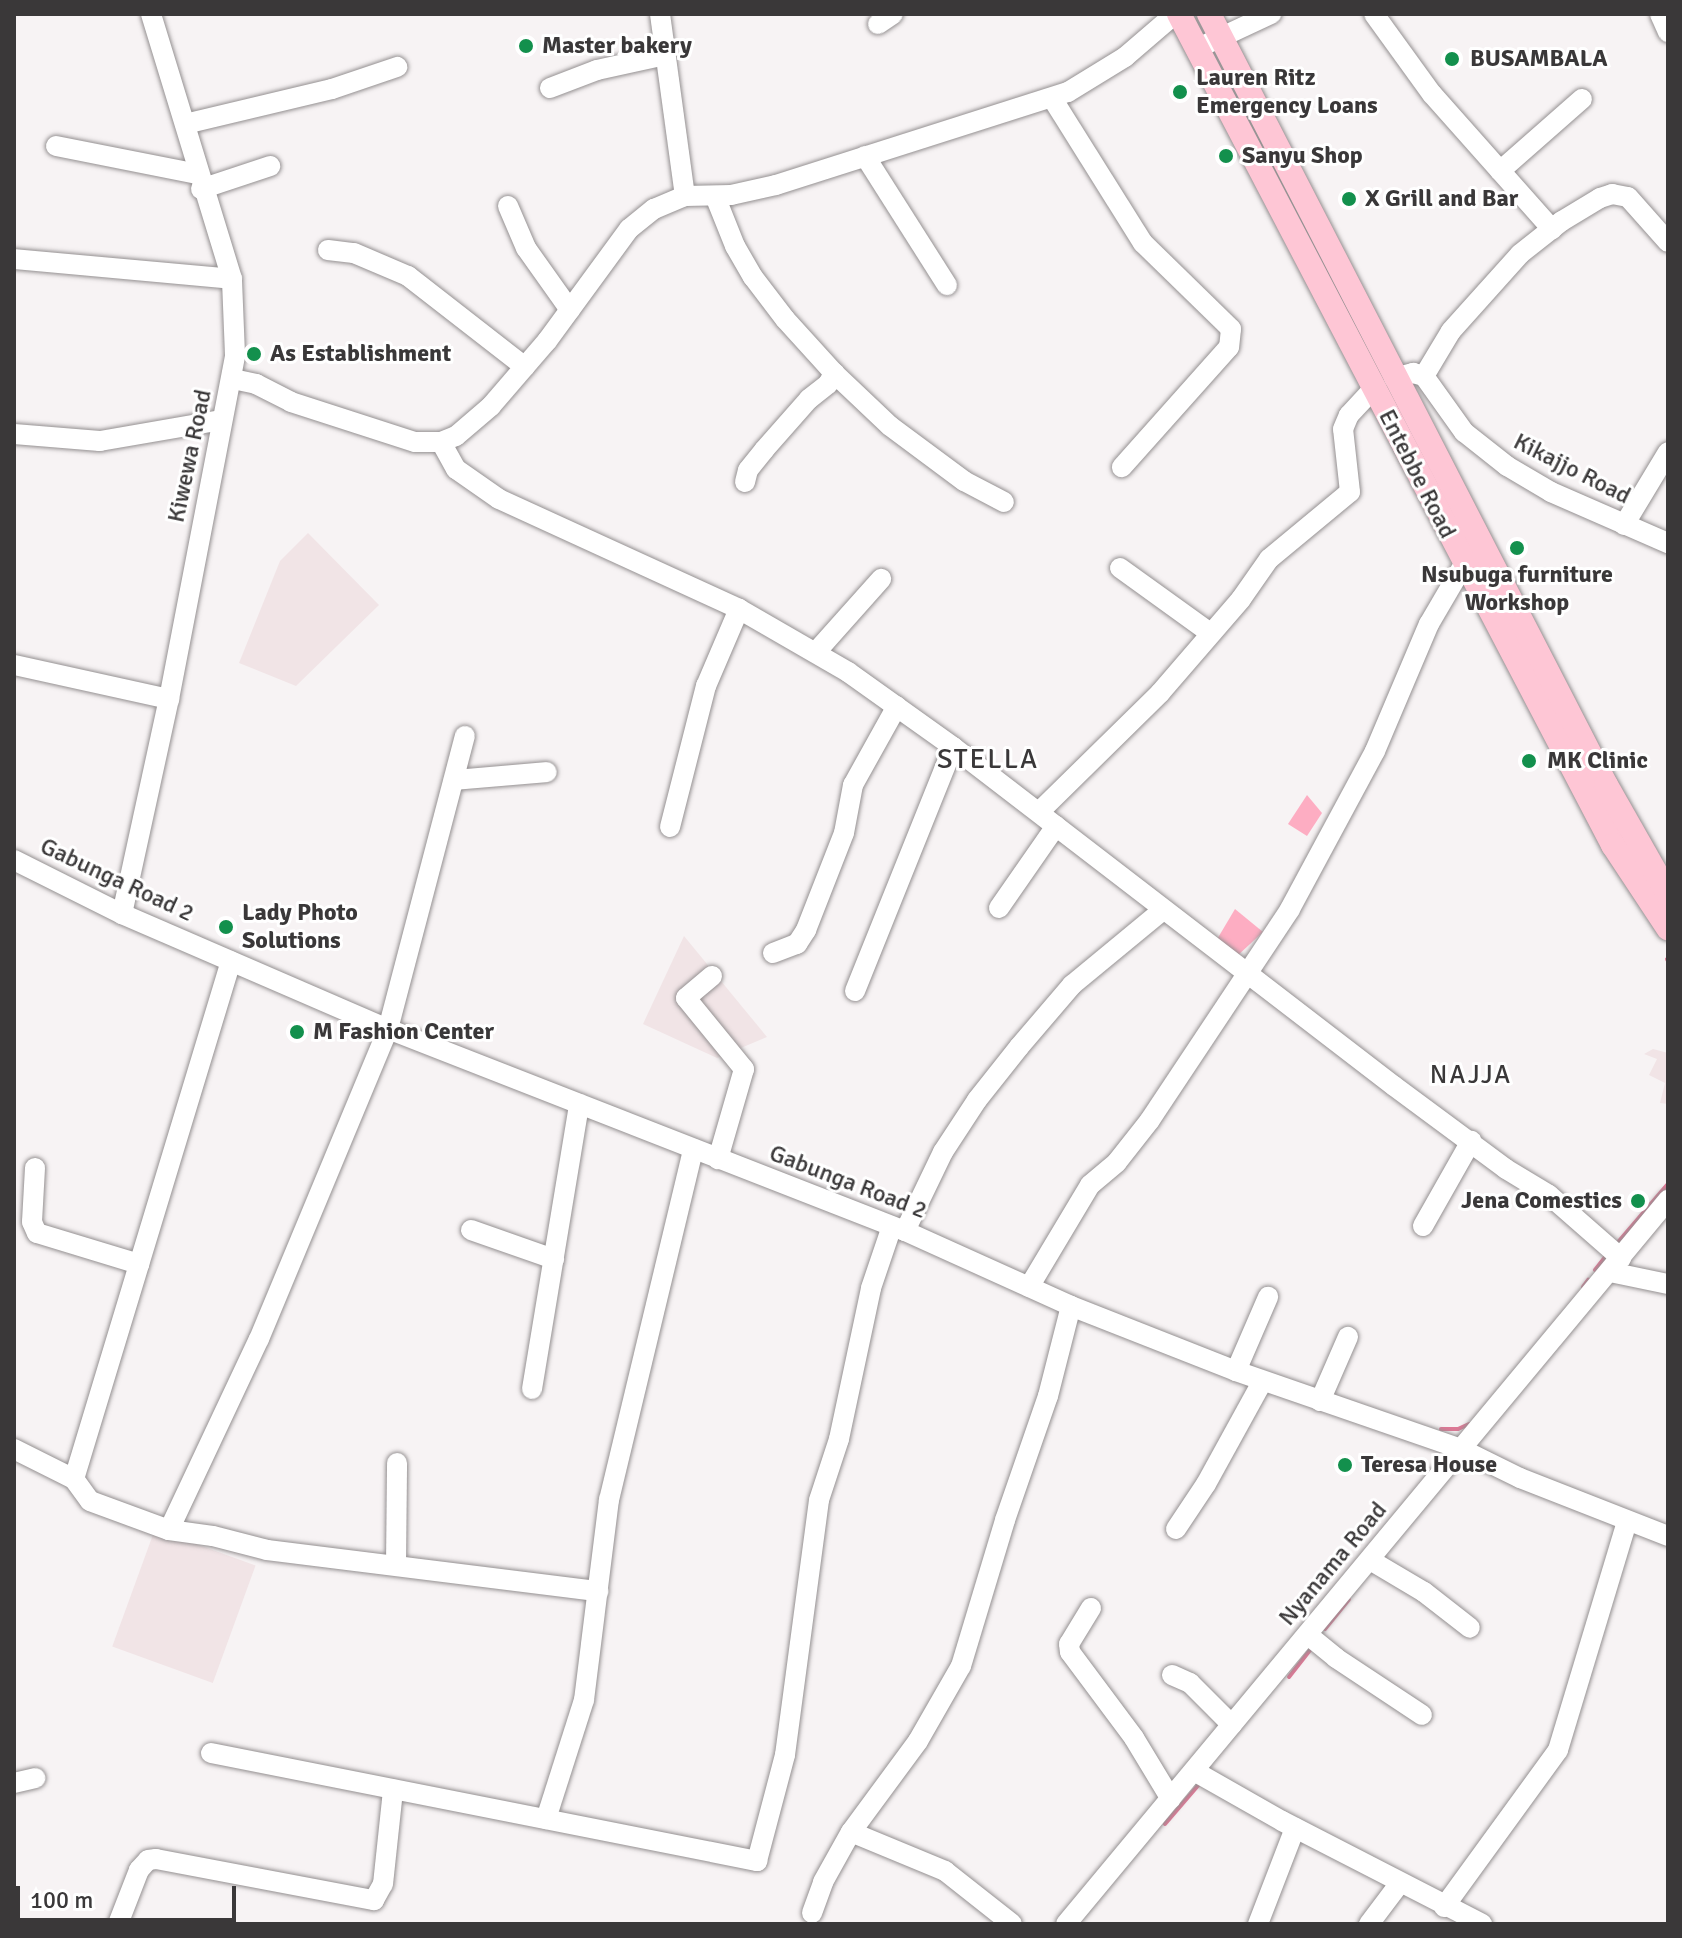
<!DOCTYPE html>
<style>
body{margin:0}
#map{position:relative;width:1682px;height:1938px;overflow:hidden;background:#f7f3f4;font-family:Signika,sans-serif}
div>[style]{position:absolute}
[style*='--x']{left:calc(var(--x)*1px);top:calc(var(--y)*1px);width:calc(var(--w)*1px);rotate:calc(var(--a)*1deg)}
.built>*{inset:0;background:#f1e4e6;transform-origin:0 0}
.green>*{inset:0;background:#fdadc2}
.stream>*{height:4px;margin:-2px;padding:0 2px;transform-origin:2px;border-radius:2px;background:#dd7895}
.roads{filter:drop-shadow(0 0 2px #949091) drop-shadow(0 0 2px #949091)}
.minor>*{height:20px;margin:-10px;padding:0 10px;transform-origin:10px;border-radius:10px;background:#fff}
.major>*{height:24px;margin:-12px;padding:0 12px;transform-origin:12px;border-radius:12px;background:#fec6d5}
.dots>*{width:22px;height:22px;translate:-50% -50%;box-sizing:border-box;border:4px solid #fff;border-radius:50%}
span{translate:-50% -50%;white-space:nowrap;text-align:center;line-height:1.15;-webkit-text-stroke:6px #fff;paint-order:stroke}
.poi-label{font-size:24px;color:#3a3839;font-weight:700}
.left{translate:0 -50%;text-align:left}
.right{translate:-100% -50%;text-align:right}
.street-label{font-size:24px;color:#3a3839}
.neighbourhood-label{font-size:26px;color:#3a3839;letter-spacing:2px}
.quarter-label{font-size:28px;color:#3a3839;letter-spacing:2px}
.frame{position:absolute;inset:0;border:16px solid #3a3839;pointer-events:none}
.scale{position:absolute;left:16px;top:1886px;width:220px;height:36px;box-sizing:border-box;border:4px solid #3a3839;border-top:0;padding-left:10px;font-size:24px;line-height:28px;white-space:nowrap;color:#3a3839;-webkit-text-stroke:6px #fff;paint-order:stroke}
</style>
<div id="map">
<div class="built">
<i style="clip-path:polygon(308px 533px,379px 605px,296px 686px,239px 663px,280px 561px)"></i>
<i style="clip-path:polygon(684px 936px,767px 1037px,717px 1058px,643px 1024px)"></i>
<i style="clip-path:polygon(1653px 1049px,1668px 1053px,1668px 1104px,1660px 1103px,1665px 1083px,1649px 1075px,1657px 1059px,1644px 1054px)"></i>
<i style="left:155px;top:1529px;width:107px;height:125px;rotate:20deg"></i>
</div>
<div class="green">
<i style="clip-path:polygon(1307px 795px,1322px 813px,1307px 836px,1288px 824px)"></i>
<i style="clip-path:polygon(1235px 909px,1263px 932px,1236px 957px,1216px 941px)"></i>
</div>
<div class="stream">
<i style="--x:1667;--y:959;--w:2;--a:63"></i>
<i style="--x:1619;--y:1241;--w:74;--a:-49.4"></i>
<i style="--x:1595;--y:1270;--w:18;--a:-52"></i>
<i style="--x:1583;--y:1287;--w:9;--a:-54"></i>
<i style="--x:1441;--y:1429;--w:17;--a:0"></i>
<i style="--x:1458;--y:1429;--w:12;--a:-24"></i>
<i style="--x:1325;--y:1629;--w:38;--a:-51"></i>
<i style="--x:1289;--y:1677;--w:34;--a:-52"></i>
<i style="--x:1165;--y:1824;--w:57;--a:-49.3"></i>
</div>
<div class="roads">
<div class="minor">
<i style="--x:660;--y:14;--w:184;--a:82.2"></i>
<i style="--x:1374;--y:14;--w:99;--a:54.1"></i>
<i style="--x:1432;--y:94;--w:181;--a:48.4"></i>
<i style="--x:1660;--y:14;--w:20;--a:66"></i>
<i style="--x:878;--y:24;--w:18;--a:-34"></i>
<i style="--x:1198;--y:48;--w:81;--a:-25"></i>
<i style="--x:550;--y:88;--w:50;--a:-21"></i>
<i style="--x:597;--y:70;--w:70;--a:-12.4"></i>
<i style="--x:1052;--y:98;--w:171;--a:57.9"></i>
<i style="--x:1143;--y:243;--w:123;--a:44.3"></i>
<i style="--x:1231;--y:329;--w:18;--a:96"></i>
<i style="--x:1229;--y:347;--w:161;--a:131.7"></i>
<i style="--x:185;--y:124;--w:151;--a:-13.4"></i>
<i style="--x:332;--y:89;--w:69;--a:-18.7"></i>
<i style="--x:56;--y:146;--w:145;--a:11.2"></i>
<i style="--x:865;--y:156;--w:153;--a:57.6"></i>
<i style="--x:1500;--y:171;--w:109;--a:-41.3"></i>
<i style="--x:201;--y:189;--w:73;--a:-18.4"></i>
<i style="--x:715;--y:196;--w:54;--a:68.2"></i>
<i style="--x:735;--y:246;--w:36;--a:60"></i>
<i style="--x:753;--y:277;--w:53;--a:52.7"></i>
<i style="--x:785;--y:319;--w:73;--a:47.8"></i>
<i style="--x:834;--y:373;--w:77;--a:43.4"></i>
<i style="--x:890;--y:426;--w:92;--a:36.6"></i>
<i style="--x:964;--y:481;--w:45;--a:27.7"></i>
<i style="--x:508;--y:206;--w:46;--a:66.8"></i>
<i style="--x:526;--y:248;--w:76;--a:54.6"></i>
<i style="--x:328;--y:250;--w:26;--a:7"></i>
<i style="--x:354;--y:253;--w:59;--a:23.1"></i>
<i style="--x:408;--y:276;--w:148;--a:37.9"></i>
<i style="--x:14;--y:259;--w:219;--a:5.2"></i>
<i style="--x:1424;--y:376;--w:52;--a:-59"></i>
<i style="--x:1451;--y:331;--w:103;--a:-48.1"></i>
<i style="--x:1520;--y:254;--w:53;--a:-38.2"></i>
<i style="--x:1562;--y:221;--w:44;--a:-31.2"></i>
<i style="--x:1600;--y:198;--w:13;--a:-18"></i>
<i style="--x:1612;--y:194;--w:16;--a:11"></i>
<i style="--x:1628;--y:197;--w:60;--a:48.4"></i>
<i style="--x:1394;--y:378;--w:20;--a:-15"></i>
<i style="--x:1413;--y:373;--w:11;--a:15"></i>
<i style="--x:1424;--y:376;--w:69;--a:54.5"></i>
<i style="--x:1464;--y:432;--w:55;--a:38.3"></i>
<i style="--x:1507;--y:466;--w:51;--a:30.6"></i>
<i style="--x:1551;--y:492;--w:128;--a:23.6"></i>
<i style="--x:233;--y:379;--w:24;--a:12"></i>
<i style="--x:256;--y:384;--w:39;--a:27"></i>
<i style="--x:291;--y:402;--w:130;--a:17.9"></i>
<i style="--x:415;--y:442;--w:26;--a:0"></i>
<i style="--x:441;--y:442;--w:16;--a:-22"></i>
<i style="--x:456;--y:436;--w:46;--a:-40.6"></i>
<i style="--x:491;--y:406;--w:86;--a:-49.3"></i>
<i style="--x:547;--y:341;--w:139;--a:-53.8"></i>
<i style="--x:629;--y:229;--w:32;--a:-39"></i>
<i style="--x:654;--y:209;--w:34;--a:-23"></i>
<i style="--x:685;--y:196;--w:46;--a:-1.2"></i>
<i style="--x:731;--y:195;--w:46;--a:-12.5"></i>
<i style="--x:776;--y:185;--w:306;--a:-17.7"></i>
<i style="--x:1068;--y:92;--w:67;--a:-31.6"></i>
<i style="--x:1125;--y:57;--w:66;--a:-40.7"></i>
<i style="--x:14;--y:434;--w:86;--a:4.7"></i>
<i style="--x:100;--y:441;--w:124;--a:-9.8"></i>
<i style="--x:441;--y:442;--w:31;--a:61"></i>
<i style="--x:456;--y:469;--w:52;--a:34.9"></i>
<i style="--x:499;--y:499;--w:264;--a:24.6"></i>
<i style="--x:739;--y:609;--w:126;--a:30"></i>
<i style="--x:848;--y:672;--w:129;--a:35.5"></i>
<i style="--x:953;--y:747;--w:556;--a:37.55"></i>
<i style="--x:1394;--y:1086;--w:139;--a:36.5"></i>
<i style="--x:1506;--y:1169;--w:50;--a:31.2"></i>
<i style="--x:1549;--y:1195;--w:96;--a:41.2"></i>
<i style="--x:745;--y:482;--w:12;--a:-76"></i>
<i style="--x:748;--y:470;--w:26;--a:-51"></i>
<i style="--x:764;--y:450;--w:68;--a:-48.6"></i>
<i style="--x:809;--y:399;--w:24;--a:-38"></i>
<i style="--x:828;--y:384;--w:13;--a:-61"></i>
<i style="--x:1624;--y:525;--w:85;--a:-58.9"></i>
<i style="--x:1120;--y:568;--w:111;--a:35.8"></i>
<i style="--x:816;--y:652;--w:98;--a:-48.3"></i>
<i style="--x:14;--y:665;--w:159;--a:12.4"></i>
<i style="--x:454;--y:780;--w:93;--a:-4.9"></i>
<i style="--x:1039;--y:812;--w:170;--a:-44.5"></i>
<i style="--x:1160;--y:693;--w:124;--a:-49.2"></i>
<i style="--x:1241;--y:599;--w:49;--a:-55"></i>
<i style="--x:1269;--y:559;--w:105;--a:-39.6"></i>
<i style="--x:1350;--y:492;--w:63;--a:-96.3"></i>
<i style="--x:1343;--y:429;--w:15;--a:-67"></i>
<i style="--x:1349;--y:415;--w:35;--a:-47"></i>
<i style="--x:670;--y:827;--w:146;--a:-75.7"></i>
<i style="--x:706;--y:686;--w:84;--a:-66.8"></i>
<i style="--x:14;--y:860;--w:121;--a:26.6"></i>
<i style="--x:122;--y:914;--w:290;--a:23.4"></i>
<i style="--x:388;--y:1029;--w:555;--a:21.34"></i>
<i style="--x:905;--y:1231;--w:182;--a:24.3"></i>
<i style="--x:1071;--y:1306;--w:177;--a:21.5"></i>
<i style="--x:1236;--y:1371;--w:238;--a:19.1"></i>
<i style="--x:1461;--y:1449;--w:66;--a:26.2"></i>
<i style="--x:1520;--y:1478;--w:159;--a:21.4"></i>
<i style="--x:999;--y:908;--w:100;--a:-55.2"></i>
<i style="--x:122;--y:914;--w:220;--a:-77.7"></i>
<i style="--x:169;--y:699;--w:350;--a:-79.1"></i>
<i style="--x:235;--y:355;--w:76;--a:-92.3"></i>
<i style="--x:232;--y:279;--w:277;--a:-107"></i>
<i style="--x:773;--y:953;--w:26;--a:-21"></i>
<i style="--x:797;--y:944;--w:17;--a:-57"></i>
<i style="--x:806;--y:930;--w:104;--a:-68.6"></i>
<i style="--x:844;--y:833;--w:49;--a:-79.4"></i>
<i style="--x:853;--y:785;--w:90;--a:-60.9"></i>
<i style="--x:712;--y:976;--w:34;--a:140"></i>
<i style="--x:686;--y:998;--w:92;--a:50.8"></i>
<i style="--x:744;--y:1069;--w:94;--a:106.1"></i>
<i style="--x:855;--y:991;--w:263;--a:-68.1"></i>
<i style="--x:35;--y:1168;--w:54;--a:93.2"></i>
<i style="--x:32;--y:1222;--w:12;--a:66"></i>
<i style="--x:37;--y:1233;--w:107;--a:16.9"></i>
<i style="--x:1423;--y:1226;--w:98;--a:-60.5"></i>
<i style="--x:471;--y:1230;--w:88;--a:19.3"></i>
<i style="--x:905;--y:1231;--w:88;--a:-64.3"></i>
<i style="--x:943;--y:1152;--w:62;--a:-56.8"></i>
<i style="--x:977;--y:1100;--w:68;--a:-51.6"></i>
<i style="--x:1019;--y:1047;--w:82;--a:-49.5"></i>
<i style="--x:1072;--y:985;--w:118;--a:-39.5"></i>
<i style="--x:1610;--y:1272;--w:59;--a:11.7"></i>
<i style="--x:1029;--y:1287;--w:119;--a:-59.1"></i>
<i style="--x:1090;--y:1185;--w:35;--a:-40"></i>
<i style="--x:1117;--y:1162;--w:53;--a:-51.8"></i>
<i style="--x:1150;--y:1120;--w:253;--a:-56.4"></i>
<i style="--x:1290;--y:909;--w:179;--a:-61.7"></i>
<i style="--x:1375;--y:751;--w:138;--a:-67"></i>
<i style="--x:1429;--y:624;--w:69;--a:-59.7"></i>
<i style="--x:1236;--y:1371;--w:81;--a:-66.6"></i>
<i style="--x:532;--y:1389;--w:289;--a:-80.6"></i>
<i style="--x:1320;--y:1401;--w:70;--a:-66.4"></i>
<i style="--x:14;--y:1449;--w:67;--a:26.6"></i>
<i style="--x:74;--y:1479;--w:27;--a:54"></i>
<i style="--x:90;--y:1501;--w:84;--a:20.2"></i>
<i style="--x:169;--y:1530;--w:44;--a:7.8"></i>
<i style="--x:213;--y:1536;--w:56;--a:14.5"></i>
<i style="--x:267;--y:1550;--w:334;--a:7.1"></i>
<i style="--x:74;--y:1479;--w:541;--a:-73.14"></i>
<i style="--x:1176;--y:1529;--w:54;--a:-56.3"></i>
<i style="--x:1206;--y:1484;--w:116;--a:-61.2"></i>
<i style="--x:169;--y:1530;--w:211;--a:-64.8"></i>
<i style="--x:259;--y:1339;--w:336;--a:-67.4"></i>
<i style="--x:388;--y:1029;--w:303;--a:-75.3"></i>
<i style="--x:1370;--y:1560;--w:63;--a:30.7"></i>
<i style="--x:1424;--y:1592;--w:58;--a:38"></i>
<i style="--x:396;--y:1564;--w:101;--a:-89.4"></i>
<i style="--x:1091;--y:1608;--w:42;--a:121.4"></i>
<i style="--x:1069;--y:1644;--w:8;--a:83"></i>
<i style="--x:1070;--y:1652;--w:107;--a:53.3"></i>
<i style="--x:1134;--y:1738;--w:71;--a:58.8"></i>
<i style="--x:1308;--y:1635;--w:36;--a:39"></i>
<i style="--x:1336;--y:1658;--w:103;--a:33.5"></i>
<i style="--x:1172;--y:1675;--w:20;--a:24"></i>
<i style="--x:1190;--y:1683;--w:59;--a:45"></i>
<i style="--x:211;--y:1753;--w:557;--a:11.19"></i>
<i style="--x:757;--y:1861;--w:110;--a:-75.2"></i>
<i style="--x:785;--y:1755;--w:257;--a:-82.4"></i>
<i style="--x:819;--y:1500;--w:64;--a:-71.8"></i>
<i style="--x:839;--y:1439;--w:154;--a:-78"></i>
<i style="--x:871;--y:1288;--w:65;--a:-71.3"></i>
<i style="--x:1194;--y:1771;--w:101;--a:29.6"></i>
<i style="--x:1282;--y:1821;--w:225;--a:27.2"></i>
<i style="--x:14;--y:1783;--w:22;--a:-13"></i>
<i style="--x:546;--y:1819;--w:125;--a:-72.3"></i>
<i style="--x:584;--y:1700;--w:202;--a:-82.9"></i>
<i style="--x:609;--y:1500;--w:361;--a:-76.5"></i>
<i style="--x:851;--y:1832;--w:102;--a:22.5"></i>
<i style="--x:945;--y:1871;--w:85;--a:38.3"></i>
<i style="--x:1444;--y:1907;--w:194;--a:-54"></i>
<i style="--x:1558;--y:1750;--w:238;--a:-73.2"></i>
<i style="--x:812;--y:1913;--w:33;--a:-70"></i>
<i style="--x:823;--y:1882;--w:57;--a:-60.8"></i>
<i style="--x:851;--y:1832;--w:113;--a:-53.6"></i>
<i style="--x:918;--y:1741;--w:86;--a:-60.2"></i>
<i style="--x:961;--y:1666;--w:152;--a:-73.2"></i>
<i style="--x:1005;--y:1520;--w:131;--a:-70.9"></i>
<i style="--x:1048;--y:1396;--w:93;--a:-75.7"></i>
<i style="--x:118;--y:1924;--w:58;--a:-68.7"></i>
<i style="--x:139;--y:1870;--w:13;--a:-48"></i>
<i style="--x:148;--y:1860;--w:8;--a:-7"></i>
<i style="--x:156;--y:1859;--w:222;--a:10.7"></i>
<i style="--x:374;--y:1900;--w:18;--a:-61"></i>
<i style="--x:383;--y:1884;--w:95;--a:-83.9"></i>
<i style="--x:1066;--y:1924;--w:942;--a:-50.26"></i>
<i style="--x:1258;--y:1924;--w:103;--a:-68.9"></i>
<i style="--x:1369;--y:1924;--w:51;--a:-52.9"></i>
</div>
<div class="major">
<i style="--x:1179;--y:14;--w:938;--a:62.42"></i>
<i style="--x:1613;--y:845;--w:100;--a:56.5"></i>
<i style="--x:1209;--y:14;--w:867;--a:62.76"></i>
<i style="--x:1606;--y:785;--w:125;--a:60.4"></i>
</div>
</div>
<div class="dots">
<i style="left:526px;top:46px;background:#13904d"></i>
<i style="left:1452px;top:59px;background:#13904d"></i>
<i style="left:1180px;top:92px;background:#13904d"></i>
<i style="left:1226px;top:156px;background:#13904d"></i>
<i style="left:1349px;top:199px;background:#13904d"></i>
<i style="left:254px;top:354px;background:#13904d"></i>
<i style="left:1517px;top:548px;background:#13904d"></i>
<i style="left:1529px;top:761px;background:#13904d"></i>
<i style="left:226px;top:927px;background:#13904d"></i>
<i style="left:297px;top:1032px;background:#13904d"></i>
<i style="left:1638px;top:1201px;background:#13904d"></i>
<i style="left:1345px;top:1465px;background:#13904d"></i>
</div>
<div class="poi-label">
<span class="left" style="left:542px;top:46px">Master bakery</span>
<span class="left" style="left:1470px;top:59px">BUSAMBALA</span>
<span class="left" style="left:1196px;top:92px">Lauren Ritz<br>Emergency Loans</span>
<span class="left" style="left:1242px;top:156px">Sanyu Shop</span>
<span class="left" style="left:1365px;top:199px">X Grill and Bar</span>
<span class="left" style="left:270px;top:354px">As Establishment</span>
<span style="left:1517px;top:589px">Nsubuga furniture<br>Workshop</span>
<span class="left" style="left:1547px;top:761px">MK Clinic</span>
<span class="left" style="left:242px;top:927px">Lady Photo<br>Solutions</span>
<span class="left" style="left:313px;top:1032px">M Fashion Center</span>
<span class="right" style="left:1622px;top:1201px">Jena Comestics</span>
<span class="left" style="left:1361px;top:1465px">Teresa House</span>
</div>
<div class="street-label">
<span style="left:190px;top:456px;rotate:-78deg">Kiwewa Road</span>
<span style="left:1572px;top:469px;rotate:27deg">Kikajjo Road</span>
<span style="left:1417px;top:474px;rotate:63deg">Entebbe Road</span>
<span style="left:117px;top:880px;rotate:25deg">Gabunga Road 2</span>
<span style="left:848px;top:1182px;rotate:21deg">Gabunga Road 2</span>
<span style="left:1333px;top:1564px;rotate:-50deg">Nyanama Road</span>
</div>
<div class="neighbourhood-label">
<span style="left:1471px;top:1076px">NAJJA</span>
</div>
<div class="quarter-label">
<span style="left:988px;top:759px">STELLA</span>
</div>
<div class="frame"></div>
<div class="scale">100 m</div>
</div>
